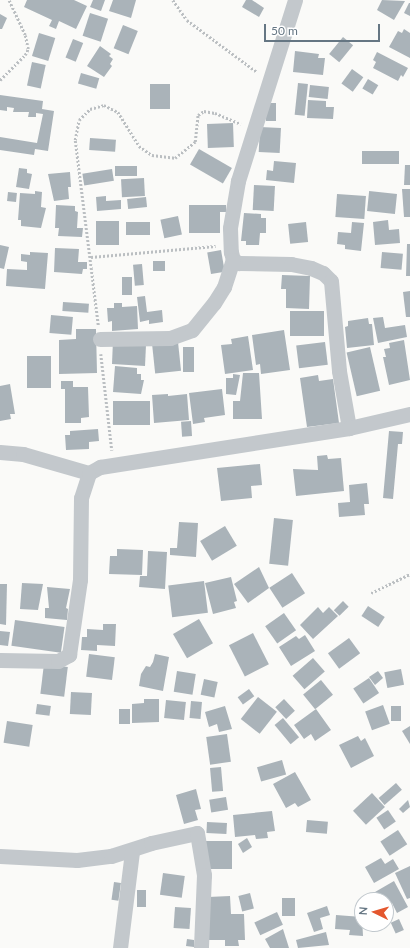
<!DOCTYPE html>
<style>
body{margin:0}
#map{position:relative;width:410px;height:948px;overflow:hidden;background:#fafaf8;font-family:Lato,sans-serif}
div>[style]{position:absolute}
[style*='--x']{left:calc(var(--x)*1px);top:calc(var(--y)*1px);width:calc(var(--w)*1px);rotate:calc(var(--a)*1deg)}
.building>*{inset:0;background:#aab3b9;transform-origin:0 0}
.path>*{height:2.5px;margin-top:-1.25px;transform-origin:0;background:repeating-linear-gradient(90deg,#bbbfc2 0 2px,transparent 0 4px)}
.minor>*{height:15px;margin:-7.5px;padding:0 7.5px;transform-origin:7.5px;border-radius:7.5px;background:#c3c8cc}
span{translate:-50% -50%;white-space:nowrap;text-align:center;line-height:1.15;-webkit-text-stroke:4px #fff;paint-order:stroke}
.north{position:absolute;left:354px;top:892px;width:40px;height:40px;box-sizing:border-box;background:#fff;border:1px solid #c1c8cd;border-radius:50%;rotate:275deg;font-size:11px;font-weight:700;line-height:16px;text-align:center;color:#657683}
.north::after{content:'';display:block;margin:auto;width:14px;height:18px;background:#e4572e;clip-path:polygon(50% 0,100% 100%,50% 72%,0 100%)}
.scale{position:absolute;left:264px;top:24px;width:116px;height:18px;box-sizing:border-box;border:2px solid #657683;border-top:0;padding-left:5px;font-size:12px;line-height:14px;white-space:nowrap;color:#657683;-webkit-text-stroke:3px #fff;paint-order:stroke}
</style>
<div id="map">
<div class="building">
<i style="clip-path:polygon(27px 0,74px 0,87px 6px,76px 29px,59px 21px,56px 29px,49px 26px,52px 20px,24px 7px)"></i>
<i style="clip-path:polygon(93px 0,105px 0,101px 11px,90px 7px)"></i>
<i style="clip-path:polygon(113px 0,136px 0,131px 18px,109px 11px)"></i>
<i style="clip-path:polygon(246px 0,252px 0,264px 8px,259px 17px,242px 7px)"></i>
<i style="clip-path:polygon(382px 0,405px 1px,394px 20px,377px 10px)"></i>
<i style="clip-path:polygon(409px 3px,410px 3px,410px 16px,404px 13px)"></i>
<i style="left:90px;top:13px;width:19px;height:24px;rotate:18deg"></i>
<i style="clip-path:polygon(0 14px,7px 18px,2px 29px,0 29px)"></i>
<i style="left:123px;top:25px;width:16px;height:25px;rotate:22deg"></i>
<i style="clip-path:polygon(404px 29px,410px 33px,410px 58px,389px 47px,398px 31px,402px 33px)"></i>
<i style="left:39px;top:33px;width:17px;height:24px;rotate:17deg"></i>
<i style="left:343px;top:37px;width:13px;height:22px;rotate:39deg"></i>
<i style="left:73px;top:39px;width:11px;height:20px;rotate:22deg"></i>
<i style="clip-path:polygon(100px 46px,111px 54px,109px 56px,113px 59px,110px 64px,112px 66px,104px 77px,87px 66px)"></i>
<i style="clip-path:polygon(295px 51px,319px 54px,318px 58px,325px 58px,323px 75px,293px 72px)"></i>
<i style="clip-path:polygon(377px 52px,408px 68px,403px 77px,401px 75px,398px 81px,373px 68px,376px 62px,373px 60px)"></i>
<i style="left:32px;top:62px;width:14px;height:24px;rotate:12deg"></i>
<i style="left:352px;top:69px;width:14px;height:18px;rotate:36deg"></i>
<i style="left:81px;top:73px;width:19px;height:11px;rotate:16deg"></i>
<i style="left:368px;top:79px;width:12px;height:11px;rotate:31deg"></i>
<i style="left:298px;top:83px;width:10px;height:32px;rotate:6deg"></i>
<i style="left:150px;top:84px;width:20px;height:25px"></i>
<i style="left:310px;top:85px;width:19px;height:12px;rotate:6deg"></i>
<i style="clip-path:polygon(0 95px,43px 101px,42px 109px,54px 111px,48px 151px,35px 149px,34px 155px,0 150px,0 137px,37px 143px,43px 114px,36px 113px,36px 117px,28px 117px,29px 112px,13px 112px,14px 108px,7px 107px,7px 111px,0 110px)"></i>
<i style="clip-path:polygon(308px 100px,326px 101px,326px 107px,334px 107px,333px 119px,307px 118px)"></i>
<i style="left:266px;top:103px;width:10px;height:18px"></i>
<i style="left:233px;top:123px;width:24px;height:26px;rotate:88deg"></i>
<i style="left:260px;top:127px;width:21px;height:25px;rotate:3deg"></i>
<i style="left:90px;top:138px;width:26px;height:12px;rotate:4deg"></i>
<i style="left:199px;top:149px;width:38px;height:18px;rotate:30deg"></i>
<i style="left:399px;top:151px;width:13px;height:37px;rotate:90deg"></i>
<i style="clip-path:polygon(274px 161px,296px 163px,294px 183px,266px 180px,267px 170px,273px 171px)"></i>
<i style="clip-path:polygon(405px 165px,410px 165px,410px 185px,404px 185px)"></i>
<i style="left:115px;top:166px;width:22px;height:10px"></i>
<i style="clip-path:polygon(19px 168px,27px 169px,27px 173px,32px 174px,29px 189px,16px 187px)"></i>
<i style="left:112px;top:169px;width:12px;height:30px;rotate:81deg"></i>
<i style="clip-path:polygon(70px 172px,71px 187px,68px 187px,69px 199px,54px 201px,48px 174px)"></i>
<i style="left:144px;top:178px;width:18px;height:23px;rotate:87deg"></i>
<i style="left:254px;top:185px;width:21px;height:25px;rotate:3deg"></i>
<i style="clip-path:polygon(402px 189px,410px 189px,410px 217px,404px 217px)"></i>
<i style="clip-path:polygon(35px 191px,42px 192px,41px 207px,46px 208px,41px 228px,21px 226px,21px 220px,18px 220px,20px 193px,35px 194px)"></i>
<i style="left:8px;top:192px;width:9px;height:9px;rotate:6deg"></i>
<i style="left:337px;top:194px;width:29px;height:23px;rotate:4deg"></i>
<i style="left:397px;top:194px;width:20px;height:28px;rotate:96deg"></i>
<i style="clip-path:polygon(106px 196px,106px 201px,121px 200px,121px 209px,97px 211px,96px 197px)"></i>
<i style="left:146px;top:197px;width:10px;height:19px;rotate:84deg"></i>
<i style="clip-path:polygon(56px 205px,75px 206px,75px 211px,78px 212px,77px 228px,83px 228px,82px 237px,58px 236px,59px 228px,55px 228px)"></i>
<i style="clip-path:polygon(189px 205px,226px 205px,226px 212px,220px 212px,220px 233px,189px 233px)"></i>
<i style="clip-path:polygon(244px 213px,261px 214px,261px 218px,266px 218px,266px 233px,260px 233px,259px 245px,246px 245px,246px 241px,241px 241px)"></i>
<i style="left:178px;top:216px;width:19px;height:18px;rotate:78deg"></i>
<i style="clip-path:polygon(388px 220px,389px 230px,399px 229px,400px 243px,375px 245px,373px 222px)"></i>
<i style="left:96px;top:221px;width:23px;height:24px"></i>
<i style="left:150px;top:222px;width:13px;height:24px;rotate:90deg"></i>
<i style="left:306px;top:222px;width:20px;height:18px;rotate:84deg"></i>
<i style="clip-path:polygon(352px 222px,364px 223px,361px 251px,345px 249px,345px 245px,337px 244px,338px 232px,351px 233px)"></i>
<i style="clip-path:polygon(407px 244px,410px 244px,410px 276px,406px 276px)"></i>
<i style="clip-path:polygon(0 245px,9px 247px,4px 269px,0 268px)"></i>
<i style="clip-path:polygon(55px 248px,79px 249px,78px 262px,87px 262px,87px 269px,83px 269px,82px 274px,54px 272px)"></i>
<i style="left:221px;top:250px;width:22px;height:14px;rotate:80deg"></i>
<i style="clip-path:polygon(30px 252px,48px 253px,45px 289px,6px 286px,7px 269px,27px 270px,27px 262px,21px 261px,21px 254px,30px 255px)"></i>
<i style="left:382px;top:252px;width:21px;height:16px;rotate:5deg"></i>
<i style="left:153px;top:261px;width:12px;height:10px"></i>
<i style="left:142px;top:264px;width:21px;height:9px;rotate:85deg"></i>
<i style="clip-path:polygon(282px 275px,310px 276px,309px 309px,286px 308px,286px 289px,281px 289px)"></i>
<i style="left:122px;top:277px;width:10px;height:18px"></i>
<i style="clip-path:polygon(410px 291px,410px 317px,406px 317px,403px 292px)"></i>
<i style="clip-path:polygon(145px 296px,147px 312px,162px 310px,163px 322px,149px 324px,149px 320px,140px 322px,137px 297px)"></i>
<i style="left:63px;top:302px;width:26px;height:9px;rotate:4deg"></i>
<i style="clip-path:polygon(114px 303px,122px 303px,122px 307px,137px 306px,138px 329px,112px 331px,112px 321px,108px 322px,107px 308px,114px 308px)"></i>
<i style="left:324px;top:311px;width:25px;height:34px;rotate:90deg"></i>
<i style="left:51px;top:315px;width:22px;height:18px;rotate:5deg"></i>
<i style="clip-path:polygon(383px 317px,385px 328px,405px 325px,407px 337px,378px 343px,373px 318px)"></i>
<i style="clip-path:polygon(368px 318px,369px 324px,372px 324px,374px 345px,347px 348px,345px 327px,348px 326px,348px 321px)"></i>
<i style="clip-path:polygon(76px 329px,96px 329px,97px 373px,59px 374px,59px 340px,76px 339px)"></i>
<i style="clip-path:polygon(284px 330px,290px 370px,261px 374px,260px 364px,256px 365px,252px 335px)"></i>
<i style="clip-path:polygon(248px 336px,253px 370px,225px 374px,221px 345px,232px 344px,231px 339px)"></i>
<i style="clip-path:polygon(113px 340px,146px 345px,145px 366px,112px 364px)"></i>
<i style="clip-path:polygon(404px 340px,410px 380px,389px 385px,383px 357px,386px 357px,384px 349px,390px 348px,389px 343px)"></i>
<i style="left:178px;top:342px;width:29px;height:26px;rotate:84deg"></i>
<i style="left:325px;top:342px;width:23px;height:29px;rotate:83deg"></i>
<i style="left:183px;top:347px;width:11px;height:25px"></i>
<i style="left:370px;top:347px;width:45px;height:24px;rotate:77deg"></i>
<i style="left:27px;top:356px;width:24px;height:32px"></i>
<i style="clip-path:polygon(115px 366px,137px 368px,137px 374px,141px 374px,141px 380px,144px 380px,141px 394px,113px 392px)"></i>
<i style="clip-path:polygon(243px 373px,259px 373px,262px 419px,233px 419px,233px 401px,240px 401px)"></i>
<i style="clip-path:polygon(233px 374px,240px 375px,236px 395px,226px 394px,226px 378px,233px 378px)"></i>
<i style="clip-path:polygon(318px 375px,319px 381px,333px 379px,339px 423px,307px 427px,300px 378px)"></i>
<i style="clip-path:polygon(61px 381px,73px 381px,73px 387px,88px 387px,89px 417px,81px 418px,81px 423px,65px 423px,65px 389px,61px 389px)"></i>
<i style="clip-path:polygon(10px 384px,15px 414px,10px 414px,11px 419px,0 421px,0 386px)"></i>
<i style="clip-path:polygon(222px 389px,225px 415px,204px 418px,205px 422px,193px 424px,189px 393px)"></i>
<i style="clip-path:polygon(168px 394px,168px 396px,187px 394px,189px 420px,154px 423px,152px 395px)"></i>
<i style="left:113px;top:401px;width:37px;height:24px"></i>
<i style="left:191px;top:421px;width:15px;height:10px;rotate:86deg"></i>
<i style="clip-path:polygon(98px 429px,99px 441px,89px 442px,89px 449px,66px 450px,65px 435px,70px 435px,70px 431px)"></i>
<i style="clip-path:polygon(389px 431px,403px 432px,402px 444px,398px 444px,393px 499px,383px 498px)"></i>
<i style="clip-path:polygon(327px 455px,328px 459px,341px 458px,344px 491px,296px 496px,293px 469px,318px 470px,317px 456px)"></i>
<i style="clip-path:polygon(260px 464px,262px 485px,251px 486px,252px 498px,221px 501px,217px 468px)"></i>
<i style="clip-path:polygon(367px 483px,369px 504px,364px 504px,365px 515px,339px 517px,338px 503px,350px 502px,349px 485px)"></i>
<i style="left:274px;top:518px;width:19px;height:46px;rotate:6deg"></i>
<i style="clip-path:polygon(179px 522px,198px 523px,196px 557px,170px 555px,170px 548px,177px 548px)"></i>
<i style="left:225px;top:526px;width:23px;height:29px;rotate:59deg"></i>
<i style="clip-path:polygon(117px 549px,143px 550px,142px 575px,109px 574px,110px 556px,117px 556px)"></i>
<i style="clip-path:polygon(148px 551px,167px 552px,165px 589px,139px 587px,140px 576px,147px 576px)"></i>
<i style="clip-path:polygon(259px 567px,269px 588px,248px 603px,234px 584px)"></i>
<i style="left:292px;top:573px;width:24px;height:27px;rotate:57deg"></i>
<i style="clip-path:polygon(231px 577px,237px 601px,234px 602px,236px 608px,213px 614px,205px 583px)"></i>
<i style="left:204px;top:581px;width:32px;height:36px;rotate:83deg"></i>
<i style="clip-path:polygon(22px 583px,43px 584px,38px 610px,20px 609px)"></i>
<i style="clip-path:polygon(0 584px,7px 584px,6px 625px,0 624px)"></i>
<i style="clip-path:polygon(47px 587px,70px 589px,66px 608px,68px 609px,67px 620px,45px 618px,45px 608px,49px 608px)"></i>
<i style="left:343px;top:601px;width:8px;height:13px;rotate:45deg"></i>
<i style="left:368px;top:606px;width:20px;height:12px;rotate:33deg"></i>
<i style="clip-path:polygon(318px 607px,323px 613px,329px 607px,338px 616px,313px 639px,300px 625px)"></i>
<i style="left:284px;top:613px;width:21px;height:23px;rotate:55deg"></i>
<i style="left:199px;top:619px;width:28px;height:30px;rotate:60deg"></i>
<i style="left:15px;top:620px;width:50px;height:26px;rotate:8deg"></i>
<i style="clip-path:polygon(103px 624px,116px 624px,115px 646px,97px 645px,97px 651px,81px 650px,82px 637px,87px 637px,87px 629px,103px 630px)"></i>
<i style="clip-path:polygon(0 631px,10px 632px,8px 646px,0 645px)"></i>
<i style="left:253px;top:633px;width:35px;height:27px;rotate:63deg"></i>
<i style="clip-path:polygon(305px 635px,315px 651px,291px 666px,279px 647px,296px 636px,299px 639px)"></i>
<i style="left:349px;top:638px;width:19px;height:26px;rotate:54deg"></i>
<i style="left:89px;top:654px;width:26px;height:23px;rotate:7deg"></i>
<i style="clip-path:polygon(155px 654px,169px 657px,163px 691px,139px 686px,141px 674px,146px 666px,150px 667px,153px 662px)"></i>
<i style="left:313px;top:658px;width:18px;height:27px;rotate:49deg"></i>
<i style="left:44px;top:664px;width:24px;height:30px;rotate:7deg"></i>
<i style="left:401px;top:669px;width:16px;height:17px;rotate:79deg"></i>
<i style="left:177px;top:671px;width:19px;height:21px;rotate:9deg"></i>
<i style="clip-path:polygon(378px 671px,383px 678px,375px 685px,369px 677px)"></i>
<i style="left:369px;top:678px;width:18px;height:19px;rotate:56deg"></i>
<i style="left:204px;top:679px;width:14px;height:16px;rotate:12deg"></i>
<i style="left:321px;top:680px;width:19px;height:23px;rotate:51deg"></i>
<i style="left:249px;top:689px;width:9px;height:14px;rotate:54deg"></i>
<i style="left:71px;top:692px;width:21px;height:22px;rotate:3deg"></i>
<i style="left:258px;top:697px;width:24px;height:28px;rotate:38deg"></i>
<i style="clip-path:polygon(144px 699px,159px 699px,159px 722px,132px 723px,132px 704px,144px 703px)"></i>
<i style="left:284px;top:699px;width:16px;height:12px;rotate:47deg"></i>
<i style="left:166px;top:700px;width:20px;height:18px;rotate:6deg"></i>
<i style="left:191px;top:701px;width:11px;height:17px;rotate:5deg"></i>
<i style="left:37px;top:704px;width:14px;height:10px;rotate:8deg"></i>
<i style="left:383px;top:705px;width:20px;height:19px;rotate:70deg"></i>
<i style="clip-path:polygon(225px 706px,232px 729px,219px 732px,217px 724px,209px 727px,205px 712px)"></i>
<i style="left:391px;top:706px;width:10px;height:15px"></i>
<i style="left:119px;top:709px;width:11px;height:15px"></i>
<i style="clip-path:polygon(316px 709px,331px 730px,315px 741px,311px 734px,304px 739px,294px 725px)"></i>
<i style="left:283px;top:718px;width:25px;height:11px;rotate:50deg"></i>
<i style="left:7px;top:721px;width:26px;height:22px;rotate:9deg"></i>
<i style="clip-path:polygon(410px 726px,410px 744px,402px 731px)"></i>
<i style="left:227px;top:734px;width:28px;height:21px;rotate:82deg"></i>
<i style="clip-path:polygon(358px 736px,361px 741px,365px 738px,374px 756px,351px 768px,339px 745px)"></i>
<i style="left:282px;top:760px;width:15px;height:26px;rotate:74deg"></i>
<i style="left:221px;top:767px;width:24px;height:11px;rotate:85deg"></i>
<i style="clip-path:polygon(295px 772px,311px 800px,298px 807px,295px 803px,286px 808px,273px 784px)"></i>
<i style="left:396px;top:783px;width:9px;height:23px;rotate:49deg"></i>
<i style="clip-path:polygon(196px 789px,201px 809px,195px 810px,198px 820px,184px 824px,176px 795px)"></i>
<i style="left:372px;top:793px;width:19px;height:26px;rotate:47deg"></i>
<i style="left:226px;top:797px;width:13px;height:17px;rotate:81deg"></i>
<i style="clip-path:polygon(408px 800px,410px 807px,403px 813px,399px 809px)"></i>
<i style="left:388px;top:810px;width:14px;height:14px;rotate:56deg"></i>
<i style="clip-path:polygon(272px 811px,275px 831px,267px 832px,268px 838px,256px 839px,255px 835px,235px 837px,233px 815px)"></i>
<i style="left:307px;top:820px;width:21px;height:12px;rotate:5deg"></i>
<i style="left:207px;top:822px;width:20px;height:11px;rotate:3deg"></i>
<i style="left:398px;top:830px;width:17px;height:21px;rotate:57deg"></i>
<i style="clip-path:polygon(247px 838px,252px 847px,243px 853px,238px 844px)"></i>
<i style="left:205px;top:841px;width:27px;height:28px"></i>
<i style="clip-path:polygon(381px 858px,385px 864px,393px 859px,399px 869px,374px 883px,365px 867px)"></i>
<i style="clip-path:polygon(410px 866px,410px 898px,407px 899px,395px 873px)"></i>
<i style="left:163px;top:873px;width:22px;height:22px;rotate:8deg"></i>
<i style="clip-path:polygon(394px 881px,408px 907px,397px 913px,392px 903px,386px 906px,386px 900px,379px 900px,375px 892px)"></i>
<i style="left:114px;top:882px;width:7px;height:18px;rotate:8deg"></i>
<i style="left:137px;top:890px;width:9px;height:17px"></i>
<i style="left:250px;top:893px;width:16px;height:12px;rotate:76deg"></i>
<i style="clip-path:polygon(230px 896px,231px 914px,244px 914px,245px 940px,238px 940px,239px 946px,225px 946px,225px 940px,209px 940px,208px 897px)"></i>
<i style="left:295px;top:898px;width:18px;height:13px;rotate:90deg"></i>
<i style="clip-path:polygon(327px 906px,330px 915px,320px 918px,323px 929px,314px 932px,307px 913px)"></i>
<i style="left:175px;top:907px;width:16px;height:21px;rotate:4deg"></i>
<i style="left:277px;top:912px;width:14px;height:25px;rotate:65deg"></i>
<i style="clip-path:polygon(336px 915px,362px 917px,363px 936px,349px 935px,350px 930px,335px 929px)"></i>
<i style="left:399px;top:919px;width:12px;height:9px;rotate:66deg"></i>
<i style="clip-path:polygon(283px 929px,289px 948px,270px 948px,265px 939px)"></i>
<i style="clip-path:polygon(326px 932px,329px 945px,298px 948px,296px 940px)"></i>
<i style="clip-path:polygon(187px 939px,194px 940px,194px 947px,186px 946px)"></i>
</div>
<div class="path">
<i style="--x:173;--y:0;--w:24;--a:55"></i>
<i style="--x:187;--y:20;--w:87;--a:36.6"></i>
<i style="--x:0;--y:80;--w:35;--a:-45"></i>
<i style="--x:25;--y:55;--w:7;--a:-63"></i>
<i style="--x:28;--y:49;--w:14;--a:-102"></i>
<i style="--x:25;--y:35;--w:38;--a:-115"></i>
<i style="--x:91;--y:257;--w:125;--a:-5"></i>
<i style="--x:98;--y:325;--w:186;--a:-97.1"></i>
<i style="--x:75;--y:140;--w:20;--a:-79"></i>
<i style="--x:79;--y:120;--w:16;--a:-45"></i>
<i style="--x:90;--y:109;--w:15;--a:-16"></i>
<i style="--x:104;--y:105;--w:16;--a:27"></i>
<i style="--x:118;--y:112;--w:40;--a:58"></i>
<i style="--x:139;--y:146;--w:16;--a:35"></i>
<i style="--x:152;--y:155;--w:23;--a:7"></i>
<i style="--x:175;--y:158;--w:26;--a:-39"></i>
<i style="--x:195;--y:142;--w:27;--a:-84"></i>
<i style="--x:198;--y:115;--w:7;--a:-34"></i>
<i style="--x:204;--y:111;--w:11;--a:10"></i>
<i style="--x:215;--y:113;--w:28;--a:23"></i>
<i style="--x:101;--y:354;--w:97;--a:83.5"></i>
<i style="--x:371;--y:593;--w:43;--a:-26"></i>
</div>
<div class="minor">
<i style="--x:295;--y:0;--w:190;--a:107.5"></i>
<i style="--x:238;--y:181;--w:48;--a:99.7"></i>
<i style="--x:230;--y:228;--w:24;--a:88"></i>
<i style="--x:231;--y:252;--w:8;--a:76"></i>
<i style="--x:233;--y:260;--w:7;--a:27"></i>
<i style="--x:239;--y:263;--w:52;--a:1.1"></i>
<i style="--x:291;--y:264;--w:20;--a:11"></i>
<i style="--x:311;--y:268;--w:13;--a:23"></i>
<i style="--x:323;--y:273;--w:11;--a:45"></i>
<i style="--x:331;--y:281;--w:90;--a:84.9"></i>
<i style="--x:339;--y:371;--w:58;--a:80"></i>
<i style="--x:100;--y:339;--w:70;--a:-0.8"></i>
<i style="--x:170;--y:338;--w:23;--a:-20"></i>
<i style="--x:192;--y:330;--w:35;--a:-51"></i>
<i style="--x:214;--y:303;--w:19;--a:-58"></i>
<i style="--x:224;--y:287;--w:28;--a:-72"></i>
<i style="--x:0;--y:452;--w:23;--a:5"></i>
<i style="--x:23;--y:454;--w:69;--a:16.1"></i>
<i style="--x:0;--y:660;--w:58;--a:1"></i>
<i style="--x:58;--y:661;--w:13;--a:-29"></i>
<i style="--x:69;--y:655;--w:76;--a:-81.7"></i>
<i style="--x:80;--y:580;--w:82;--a:-89.3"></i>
<i style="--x:81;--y:498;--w:26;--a:-72"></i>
<i style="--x:89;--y:473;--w:13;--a:-29"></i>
<i style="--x:100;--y:467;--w:252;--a:-8.9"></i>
<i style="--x:349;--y:428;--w:63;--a:-12.9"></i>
<i style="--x:0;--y:856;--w:77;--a:3"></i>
<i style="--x:77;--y:860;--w:34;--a:-7"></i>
<i style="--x:111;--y:856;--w:42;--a:-18"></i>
<i style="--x:151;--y:843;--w:47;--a:-12.3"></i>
<i style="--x:197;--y:833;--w:43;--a:80.5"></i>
<i style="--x:204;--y:875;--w:73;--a:92.4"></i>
<i style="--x:120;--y:948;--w:98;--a:-82.9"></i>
</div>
<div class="north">N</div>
<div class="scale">50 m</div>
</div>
